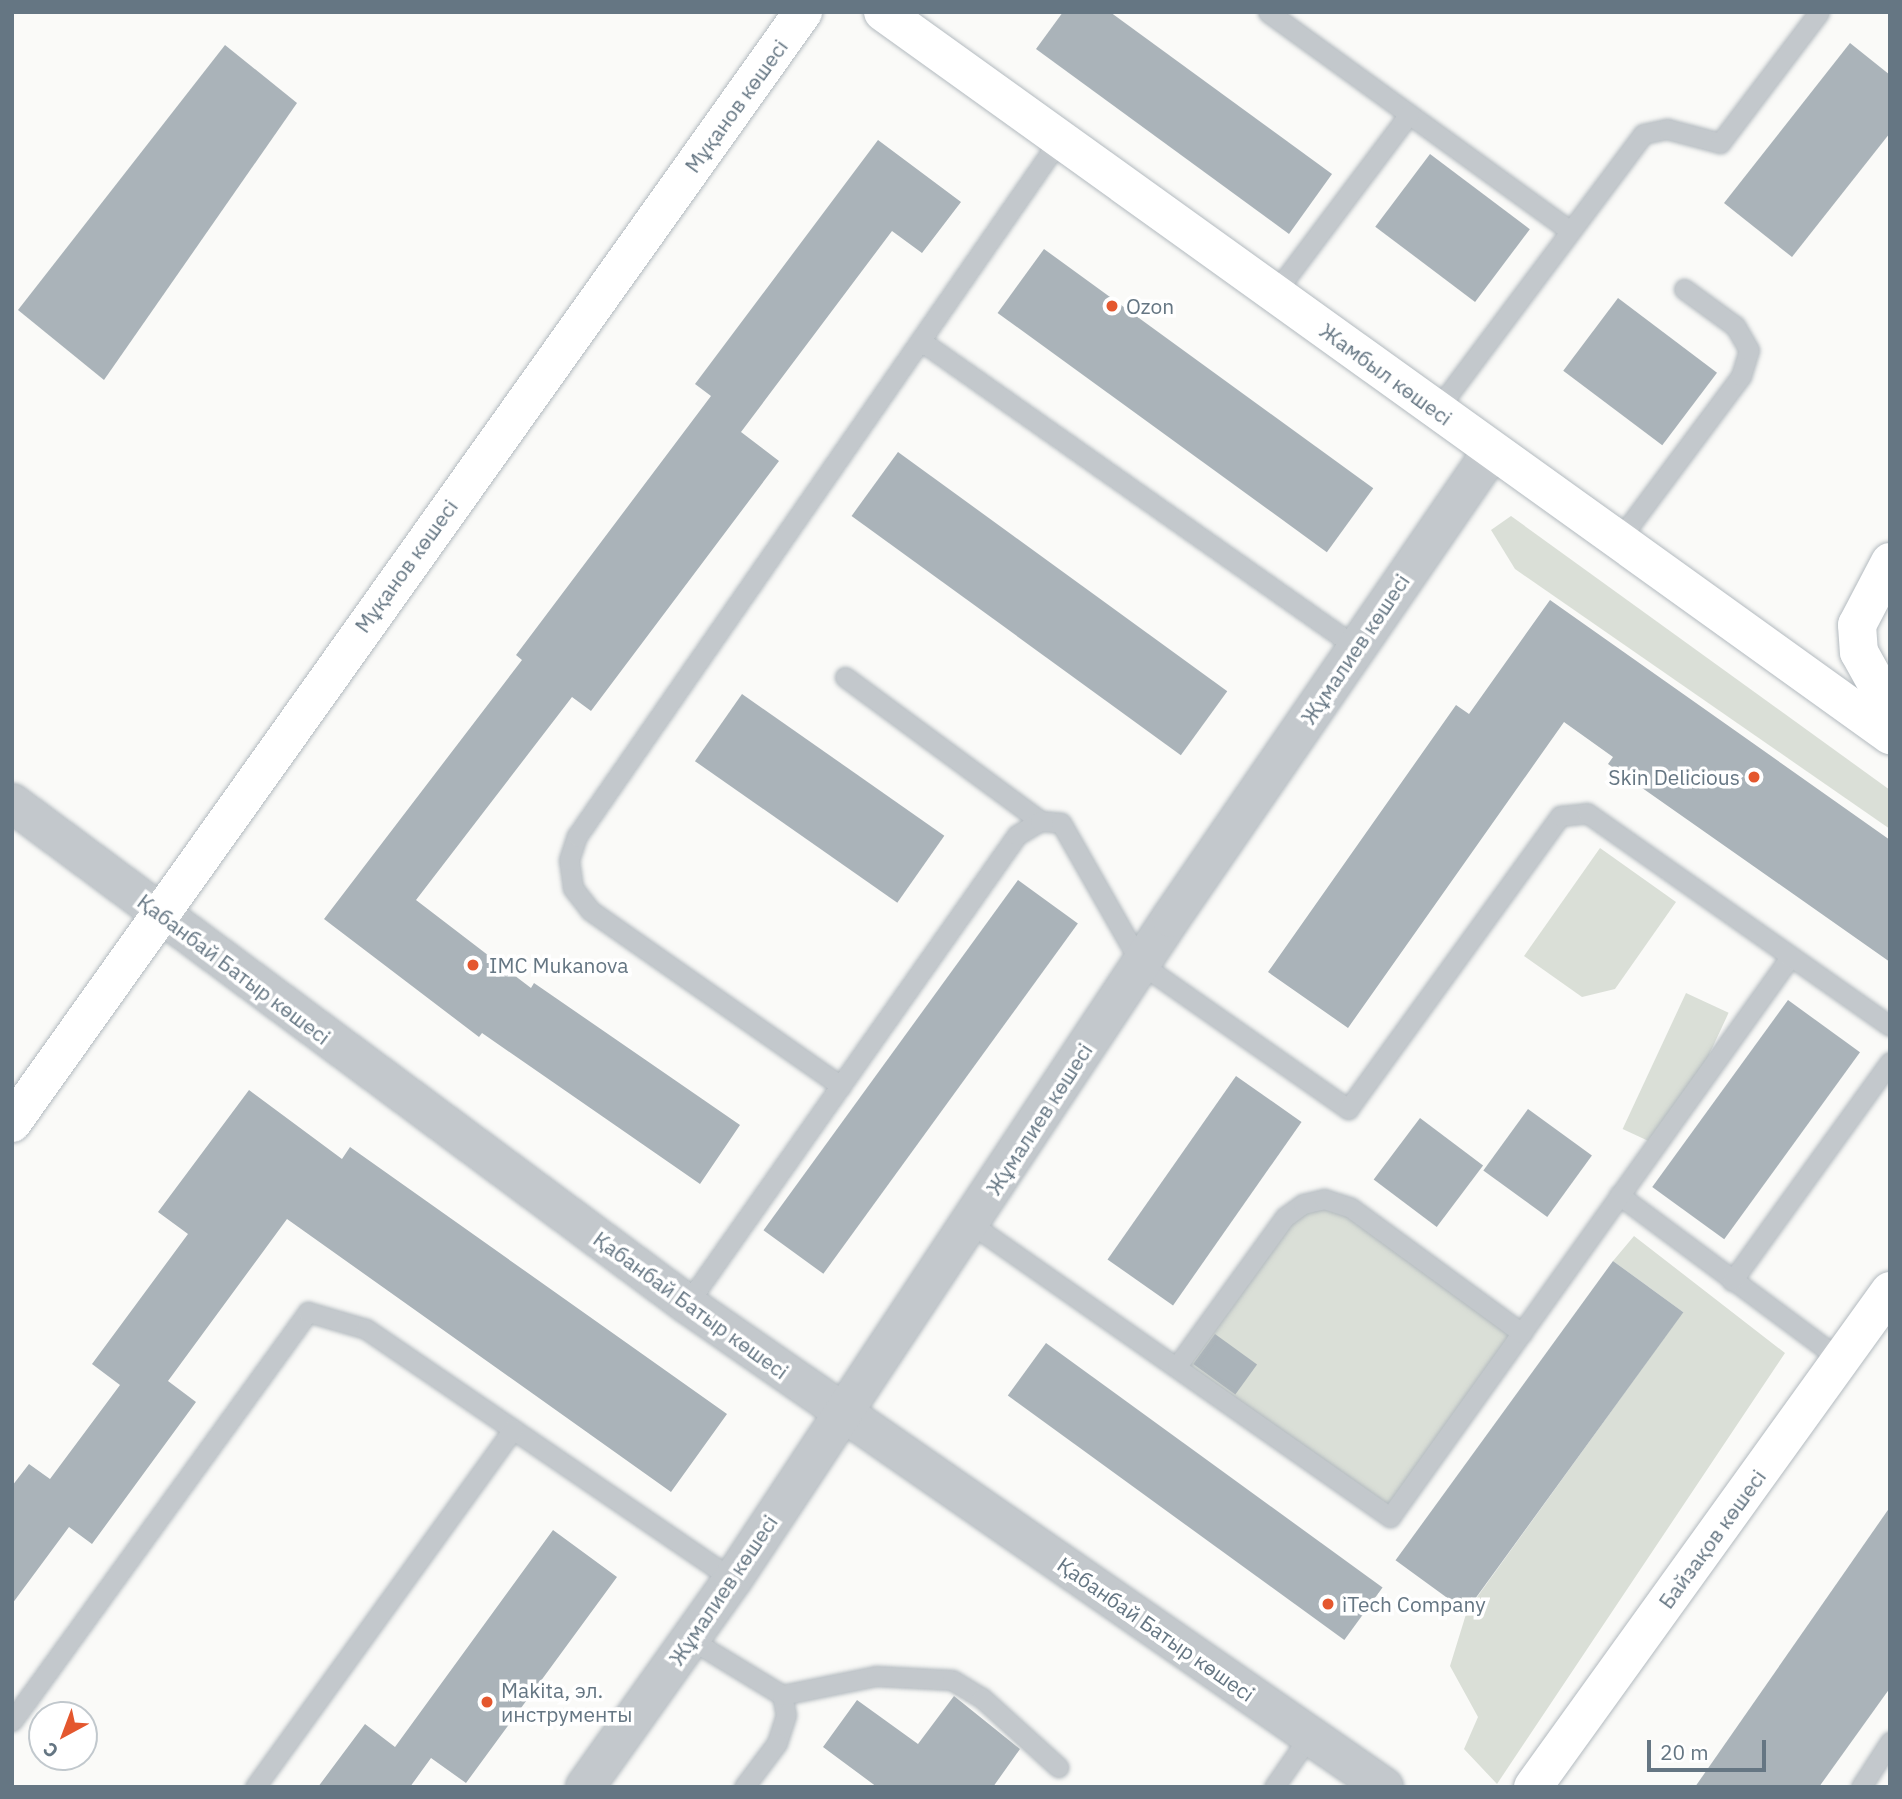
<!DOCTYPE html>
<meta charset="utf-8">
<style>
body{margin:0}
#map{position:relative;width:1902px;height:1799px;overflow:hidden;background:#fafaf8;font-family:"IBM Plex Sans",sans-serif}
div>[style]{position:absolute}
[style*='--x']{left:calc(var(--x)*1px);top:calc(var(--y)*1px);width:calc(var(--w)*1px);rotate:calc(var(--a)*1deg)}
.green>*{inset:0;background:#dadfd7;transform-origin:0 0}
.building>*{inset:0;background:#aab3b9;transform-origin:0 0}
.roads{filter:drop-shadow(0 0 2px #b3babf) drop-shadow(0 0 2px #b3babf)}
.lane>*{height:19px;margin:-9.5px;padding:0 9.5px;transform-origin:9.5px;border-radius:9.5px;background:#c3c8cc}
.street>*{height:38px;margin:-19px;padding:0 19px;transform-origin:19px;border-radius:19px;background:#c3c8cc}
.secondary>*{height:38px;margin:-19px;padding:0 19px;transform-origin:19px;border-radius:19px;background:#fff}
.dots>*{width:19px;height:19px;translate:-50% -50%;box-sizing:border-box;border:4px solid #fff;border-radius:50%}
span{translate:-50% -50%;white-space:nowrap;text-align:center;line-height:1.15;-webkit-text-stroke:7px #fff;paint-order:stroke}
.street-label{font-size:21px;color:#657683}
.poi-label{font-size:21px;color:#657683}
.left{translate:0 -50%;text-align:left}
.right{translate:-100% -50%;text-align:right}
.frame{position:absolute;inset:0;border:14px solid #657683;pointer-events:none}
.north{position:absolute;left:28px;top:1701px;width:70px;height:70px;box-sizing:border-box;background:#fff;border:2px solid #c1c8cd;border-radius:50%;rotate:221deg;font-size:19px;font-weight:700;line-height:28px;text-align:center;color:#657683}
.north::after{content:'';display:block;margin:auto;width:24px;height:32px;background:#e4572e;clip-path:polygon(50% 0,100% 100%,50% 72%,0 100%)}
.scale{position:absolute;left:1647px;top:1740px;width:119px;height:32px;box-sizing:border-box;border:4px solid #657683;border-top:0;padding-left:9px;font-size:21px;line-height:24px;white-space:nowrap;color:#657683;-webkit-text-stroke:5px #fff;paint-order:stroke}
</style>
<div id="map">
<div class="green">
<i style="clip-path:polygon(1511px 516px,1890px 790px,1890px 829px,1515px 569px,1491px 530px)"></i>
<i style="clip-path:polygon(1600px 848px,1676px 902px,1615px 989px,1582px 997px,1524px 956px)"></i>
<i style="left:1686px;top:993px;width:47px;height:150px;rotate:25deg"></i>
<i style="clip-path:polygon(1324px 1199px,1522px 1333px,1390px 1517px,1177px 1366px,1285px 1217px)"></i>
<i style="clip-path:polygon(1634px 1236px,1785px 1353px,1497px 1784px,1464px 1749px,1478px 1717px,1450px 1666px,1467px 1611px,1683px 1312px,1613px 1261px)"></i>
</div>
<div class="building">
<i style="clip-path:polygon(1063px 12px,1110px 12px,1332px 174px,1289px 234px,1036px 49px)"></i>
<i style="clip-path:polygon(1850px 43px,1890px 75px,1890px 133px,1792px 257px,1724px 203px)"></i>
<i style="clip-path:polygon(225px 45px,297px 103px,104px 380px,18px 310px)"></i>
<i style="clip-path:polygon(878px 140px,961px 202px,922px 253px,892px 231px,741px 432px,779px 461px,591px 711px,572px 697px,416px 900px,531px 988px,534px 983px,740px 1125px,700px 1184px,482px 1033px,479px 1037px,324px 919px,522px 660px,516px 655px,711px 396px,695px 384px)"></i>
<i style="left:1430px;top:154px;width:125px;height:91px;rotate:37deg"></i>
<i style="left:1044px;top:249px;width:407px;height:79px;rotate:36deg"></i>
<i style="left:1618px;top:298px;width:124px;height:91px;rotate:37deg"></i>
<i style="left:898px;top:452px;width:407px;height:79px;rotate:36deg"></i>
<i style="clip-path:polygon(1550px 600px,1890px 840px,1890px 962px,1608px 764px,1613px 757px,1564px 722px,1348px 1028px,1268px 972px,1456px 705px,1469px 714px)"></i>
<i style="left:742px;top:694px;width:247px;height:82px;rotate:35deg"></i>
<i style="left:1018px;top:880px;width:74px;height:433px;rotate:36deg"></i>
<i style="left:1788px;top:1000px;width:89px;height:231px;rotate:36deg"></i>
<i style="left:1236px;top:1076px;width:80px;height:224px;rotate:35deg"></i>
<i style="clip-path:polygon(249px 1090px,342px 1159px,350px 1147px,727px 1414px,671px 1492px,287px 1219px,168px 1381px,196px 1402px,92px 1544px,69px 1527px,12px 1604px,12px 1486px,29px 1464px,50px 1479px,120px 1385px,92px 1364px,188px 1234px,158px 1212px)"></i>
<i style="left:1528px;top:1109px;width:79px;height:76px;rotate:36deg"></i>
<i style="left:1420px;top:1118px;width:79px;height:77px;rotate:37deg"></i>
<i style="left:1613px;top:1261px;width:87px;height:370px;rotate:36deg"></i>
<i style="left:1215px;top:1334px;width:52px;height:37px;rotate:36deg"></i>
<i style="left:1046px;top:1343px;width:416px;height:65px;rotate:36deg"></i>
<i style="clip-path:polygon(1890px 1507px,1890px 1688px,1819px 1787px,1695px 1787px)"></i>
<i style="clip-path:polygon(553px 1530px,617px 1577px,466px 1783px,431px 1758px,410px 1787px,318px 1787px,365px 1724px,395px 1747px)"></i>
<i style="clip-path:polygon(954px 1696px,1020px 1749px,993px 1787px,877px 1787px,823px 1747px,857px 1700px,918px 1744px)"></i>
</div>
<div class="roads">
<div class="lane">
<i style="--x:1268;--y:12;--w:370;--a:35.9"></i>
<i style="--x:1274;--y:294;--w:225;--a:-53.1"></i>
<i style="--x:921;--y:341;--w:532;--a:35.12"></i>
<i style="--x:1436;--y:411;--w:346;--a:-53.2"></i>
<i style="--x:1643;--y:134;--w:25;--a:-12"></i>
<i style="--x:1667;--y:129;--w:55;--a:14.8"></i>
<i style="--x:1720;--y:143;--w:164;--a:-52.9"></i>
<i style="--x:1618;--y:541;--w:206;--a:-53.3"></i>
<i style="--x:1741;--y:376;--w:27;--a:-73"></i>
<i style="--x:1749;--y:350;--w:28;--a:-120"></i>
<i style="--x:1735;--y:326;--w:63;--a:-144"></i>
<i style="--x:845;--y:677;--w:242;--a:36.4"></i>
<i style="--x:841;--y:1086;--w:307;--a:-145"></i>
<i style="--x:590;--y:910;--w:28;--a:-128"></i>
<i style="--x:573;--y:888;--w:28;--a:-98"></i>
<i style="--x:569;--y:860;--w:25;--a:-72"></i>
<i style="--x:577;--y:836;--w:848;--a:-55.28"></i>
<i style="--x:1619;--y:1195;--w:277;--a:36.6"></i>
<i style="--x:970;--y:1223;--w:513;--a:34.99"></i>
<i style="--x:1390;--y:1517;--w:688;--a:-54.46"></i>
<i style="--x:1732;--y:1281;--w:270;--a:-54.2"></i>
<i style="--x:687;--y:1304;--w:573;--a:-54.87"></i>
<i style="--x:1017;--y:835;--w:27;--a:-31"></i>
<i style="--x:1040;--y:821;--w:21;--a:5"></i>
<i style="--x:1061;--y:823;--w:162;--a:60.4"></i>
<i style="--x:1141;--y:964;--w:253;--a:35"></i>
<i style="--x:1348;--y:1109;--w:362;--a:-54.1"></i>
<i style="--x:1560;--y:816;--w:27;--a:-6"></i>
<i style="--x:1587;--y:813;--w:370;--a:35.1"></i>
<i style="--x:1177;--y:1366;--w:184;--a:-54.1"></i>
<i style="--x:1285;--y:1217;--w:22;--a:-36"></i>
<i style="--x:1303;--y:1204;--w:22;--a:-13"></i>
<i style="--x:1324;--y:1199;--w:28;--a:18"></i>
<i style="--x:1351;--y:1208;--w:212;--a:36.2"></i>
<i style="--x:690;--y:1639;--w:108;--a:31.3"></i>
<i style="--x:782;--y:1695;--w:20;--a:79"></i>
<i style="--x:786;--y:1715;--w:29;--a:108"></i>
<i style="--x:777;--y:1743;--w:55;--a:126.9"></i>
<i style="--x:782;--y:1695;--w:96;--a:-11.4"></i>
<i style="--x:876;--y:1676;--w:76;--a:3"></i>
<i style="--x:952;--y:1680;--w:35;--a:31"></i>
<i style="--x:982;--y:1698;--w:103;--a:42.2"></i>
<i style="--x:12;--y:1721;--w:505;--a:-54.11"></i>
<i style="--x:308;--y:1312;--w:60;--a:16.3"></i>
<i style="--x:366;--y:1329;--w:444;--a:34.3"></i>
<i style="--x:255;--y:1787;--w:441;--a:-54.2"></i>
<i style="--x:1274;--y:1787;--w:63;--a:-55.3"></i>
<i style="--x:1861;--y:1787;--w:54;--a:-57.2"></i>
</div>
<div class="street">
<i style="--x:12;--y:803;--w:841;--a:36.58"></i>
<i style="--x:687;--y:1304;--w:848;--a:34.72"></i>
<i style="--x:585;--y:1787;--w:255;--a:-54.6"></i>
<i style="--x:733;--y:1579;--w:793;--a:-56.47"></i>
<i style="--x:1171;--y:918;--w:567;--a:-55.5"></i>
</div>
<div class="secondary">
<i style="--x:883;--y:12;--w:1240;--a:35.68"></i>
<i style="--x:1890;--y:562;--w:71;--a:117.6"></i>
<i style="--x:1857;--y:625;--w:27;--a:86"></i>
<i style="--x:1859;--y:652;--w:64;--a:61"></i>
<i style="--x:12;--y:1123;--w:1364;--a:-54.55"></i>
<i style="--x:1533;--y:1787;--w:611;--a:-54.26"></i>
</div>
</div>
<div class="dots">
<i style="left:1112px;top:306px;background:#e4572e"></i>
<i style="left:1754px;top:777px;background:#e4572e"></i>
<i style="left:473px;top:965px;background:#e4572e"></i>
<i style="left:1328px;top:1604px;background:#e4572e"></i>
<i style="left:487px;top:1702px;background:#e4572e"></i>
</div>
<div class="street-label">
<span style="left:736px;top:106px;rotate:-54deg">Мұқанов көшесі</span>
<span style="left:1386px;top:374px;rotate:36deg">Жамбыл көшесі</span>
<span style="left:406px;top:566px;rotate:-54deg">Мұқанов көшесі</span>
<span style="left:1355px;top:649px;rotate:-56deg">Жұмалиев көшесі</span>
<span style="left:234px;top:969px;rotate:37deg">Қабанбай Батыр көшесі</span>
<span style="left:1039px;top:1119px;rotate:-57deg">Жұмалиев көшесі</span>
<span style="left:691px;top:1305px;rotate:36deg">Қабанбай Батыр көшесі</span>
<span style="left:1712px;top:1539px;rotate:-54deg">Байзақов көшесі</span>
<span style="left:723px;top:1590px;rotate:-56deg">Жұмалиев көшесі</span>
<span style="left:1156px;top:1629px;rotate:35deg">Қабанбай Батыр көшесі</span>
</div>
<div class="poi-label">
<span class="left" style="left:1126px;top:306px">Ozon</span>
<span class="right" style="left:1740px;top:777px">Skin Delicious</span>
<span class="left" style="left:489px;top:965px">IMC Mukanova</span>
<span class="left" style="left:1342px;top:1604px">iTech Company</span>
<span class="left" style="left:501px;top:1702px">Makita, эл.<br>инструменты</span>
</div>
<div class="frame"></div>
<div class="north">С</div>
<div class="scale">20 m</div>
</div>
